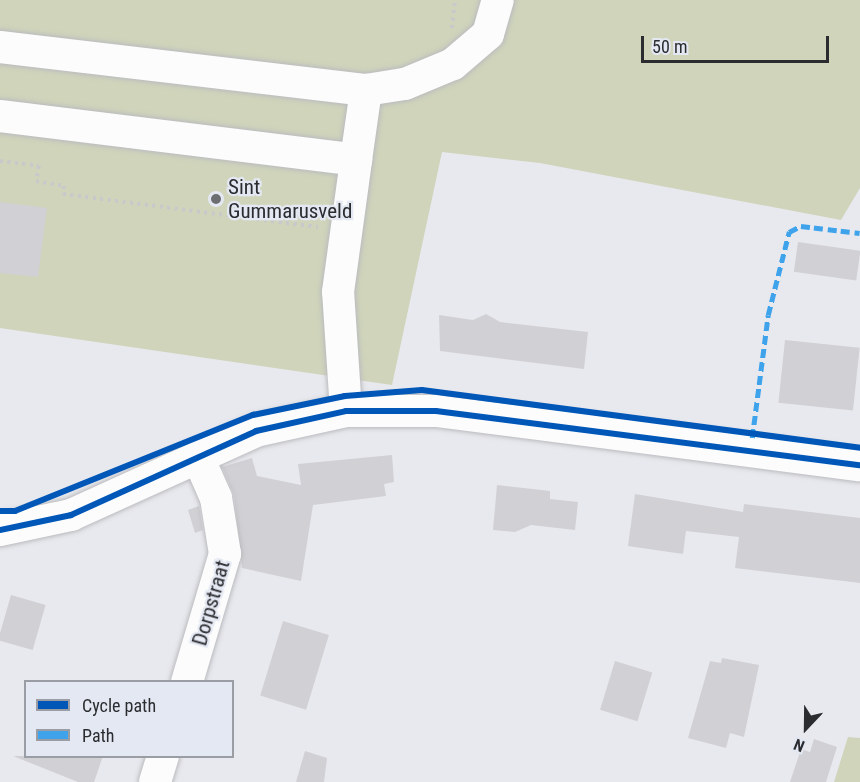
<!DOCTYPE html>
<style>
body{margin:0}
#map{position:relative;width:860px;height:782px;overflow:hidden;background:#e8e9ee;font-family:"Roboto Condensed",sans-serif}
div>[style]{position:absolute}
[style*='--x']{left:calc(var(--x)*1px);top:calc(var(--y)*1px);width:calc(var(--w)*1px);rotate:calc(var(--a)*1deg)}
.green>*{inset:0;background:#cfd4bb}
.building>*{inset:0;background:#d1d0d4;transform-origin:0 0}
.path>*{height:4px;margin-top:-2px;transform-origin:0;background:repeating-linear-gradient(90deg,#c8c9ca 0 3px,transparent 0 7.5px)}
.roads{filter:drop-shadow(0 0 2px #babbbf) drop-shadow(0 0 2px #babbbf)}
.minor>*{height:32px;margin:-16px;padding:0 16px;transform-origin:16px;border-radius:16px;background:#fcfcfc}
.quiet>*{height:4.5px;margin-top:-2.25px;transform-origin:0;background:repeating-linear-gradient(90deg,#3ea3eb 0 9px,transparent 0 13.5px)}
.cycleway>*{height:6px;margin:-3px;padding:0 3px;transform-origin:3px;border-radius:3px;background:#0057b8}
.dots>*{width:16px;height:16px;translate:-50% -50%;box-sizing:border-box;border:3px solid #e4e8f2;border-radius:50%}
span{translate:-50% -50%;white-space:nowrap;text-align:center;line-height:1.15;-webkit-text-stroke:4.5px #e4e8f2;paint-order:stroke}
.poi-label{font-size:21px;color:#2b2c30}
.left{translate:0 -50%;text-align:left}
.street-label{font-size:21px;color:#2b2c30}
.legend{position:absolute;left:24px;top:680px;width:210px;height:78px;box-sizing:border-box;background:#e4e8f2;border:2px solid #9a9da4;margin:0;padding:8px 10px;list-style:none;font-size:18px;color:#2b2c30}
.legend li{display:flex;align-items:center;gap:12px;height:30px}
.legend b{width:30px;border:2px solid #9a9da4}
.north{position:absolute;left:776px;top:698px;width:60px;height:60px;-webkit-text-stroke:4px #e4e8f2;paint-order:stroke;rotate:202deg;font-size:16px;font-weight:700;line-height:24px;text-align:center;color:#2b2c30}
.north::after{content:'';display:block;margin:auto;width:21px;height:27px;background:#2b2c30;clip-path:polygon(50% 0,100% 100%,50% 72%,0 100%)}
.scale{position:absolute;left:641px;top:36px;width:188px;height:27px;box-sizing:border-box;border:3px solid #2b2c30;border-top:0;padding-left:8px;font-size:18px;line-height:21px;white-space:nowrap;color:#2b2c30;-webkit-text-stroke:4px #e4e8f2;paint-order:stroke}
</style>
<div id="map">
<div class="green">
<i style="clip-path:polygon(0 0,860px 0,860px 188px,841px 220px,540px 163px,442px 152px,392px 385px,0 328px)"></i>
<i style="clip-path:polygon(848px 737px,860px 738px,860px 782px,834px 782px)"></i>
</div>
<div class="building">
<i style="clip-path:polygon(0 202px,47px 208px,38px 277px,0 273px)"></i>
<i style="left:798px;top:242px;width:63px;height:30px;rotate:8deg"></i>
<i style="clip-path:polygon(486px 314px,500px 322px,588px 332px,584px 369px,440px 351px,439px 315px,473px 320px)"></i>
<i style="left:785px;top:340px;width:75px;height:63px;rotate:6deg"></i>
<i style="clip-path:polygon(392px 455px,394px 482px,384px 484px,386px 496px,313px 505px,301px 581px,242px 568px,234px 495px,222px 467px,252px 458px,257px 476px,301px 485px,298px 464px)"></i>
<i style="clip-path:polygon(497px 485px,550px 491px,550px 499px,578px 502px,575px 530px,531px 525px,515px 532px,493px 530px)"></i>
<i style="clip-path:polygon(635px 494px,743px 512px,744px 504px,860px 518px,860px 583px,735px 568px,739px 537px,686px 531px,683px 554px,628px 546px)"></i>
<i style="clip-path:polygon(199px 506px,203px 530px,195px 533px,188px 510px)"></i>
<i style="left:11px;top:595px;width:36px;height:47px;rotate:16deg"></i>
<i style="left:283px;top:621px;width:48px;height:78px;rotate:17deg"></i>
<i style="clip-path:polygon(722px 658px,759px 665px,744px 737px,730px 733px,726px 748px,688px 738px,710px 661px,721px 663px)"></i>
<i style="left:615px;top:661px;width:39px;height:51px;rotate:17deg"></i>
<i style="clip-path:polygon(814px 739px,837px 747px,826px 782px,790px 782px,801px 749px,810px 752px)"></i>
<i style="clip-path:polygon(305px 751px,327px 758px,324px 782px,296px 782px)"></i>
<i style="clip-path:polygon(13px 756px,103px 756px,94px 782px,78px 782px)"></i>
</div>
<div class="path">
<i style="--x:452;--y:28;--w:28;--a:-84"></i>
<i style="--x:0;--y:161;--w:39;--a:7"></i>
<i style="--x:39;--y:166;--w:15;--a:101"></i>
<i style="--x:36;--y:181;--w:28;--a:10"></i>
<i style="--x:64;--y:186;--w:8;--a:97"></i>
<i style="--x:63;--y:194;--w:257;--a:7.4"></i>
</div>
<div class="roads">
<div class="minor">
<i style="--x:0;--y:47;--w:369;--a:6.7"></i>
<i style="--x:366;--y:90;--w:39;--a:-9"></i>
<i style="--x:405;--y:84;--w:52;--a:-22.6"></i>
<i style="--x:453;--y:64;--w:46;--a:-40.6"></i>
<i style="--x:488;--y:34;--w:35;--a:-74"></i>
<i style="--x:0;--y:116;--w:359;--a:7"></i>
<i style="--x:356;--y:160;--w:71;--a:-81.9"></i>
<i style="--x:346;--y:411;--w:119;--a:-93.8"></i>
<i style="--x:338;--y:292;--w:133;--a:-82.2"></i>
<i style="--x:0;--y:530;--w:73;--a:-11.9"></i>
<i style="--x:71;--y:515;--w:203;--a:-24.4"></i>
<i style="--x:256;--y:431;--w:92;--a:-12.5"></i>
<i style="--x:346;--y:411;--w:90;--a:0"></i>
<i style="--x:436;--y:411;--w:427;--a:7.3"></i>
<i style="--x:187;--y:682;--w:134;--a:-73.5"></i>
<i style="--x:225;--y:554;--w:57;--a:-99.1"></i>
<i style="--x:216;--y:498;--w:45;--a:-113.7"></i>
<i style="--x:155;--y:782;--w:27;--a:-73"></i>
</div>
</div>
<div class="quiet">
<i style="--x:752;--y:438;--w:124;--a:-82.6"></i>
<i style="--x:768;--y:315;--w:86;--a:-75.8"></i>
<i style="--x:789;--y:232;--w:13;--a:-27"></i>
<i style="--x:801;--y:226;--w:59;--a:6.8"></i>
</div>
<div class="cycleway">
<i style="--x:0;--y:511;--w:15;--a:0"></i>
<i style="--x:15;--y:511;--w:257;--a:-22"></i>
<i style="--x:253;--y:415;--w:94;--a:-11.7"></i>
<i style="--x:345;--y:396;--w:77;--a:-4.5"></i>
<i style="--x:422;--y:390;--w:442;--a:7.5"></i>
<i style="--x:0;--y:530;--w:73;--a:-11.9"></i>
<i style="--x:71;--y:515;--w:203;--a:-24.4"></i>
<i style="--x:256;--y:431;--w:92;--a:-12.5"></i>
<i style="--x:346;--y:411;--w:90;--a:0"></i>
<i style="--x:436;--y:411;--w:427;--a:7.3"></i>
</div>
<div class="dots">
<i style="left:216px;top:199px;background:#6d6e72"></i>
</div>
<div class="poi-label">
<span class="left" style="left:228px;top:199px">Sint<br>Gummarusveld</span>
</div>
<div class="street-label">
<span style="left:211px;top:603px;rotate:-74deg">Dorpstraat</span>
</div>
<ul class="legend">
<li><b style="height:8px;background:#0057b8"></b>Cycle path</li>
<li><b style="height:8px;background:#3ea3eb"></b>Path</li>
</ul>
<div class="north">N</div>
<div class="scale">50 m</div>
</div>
